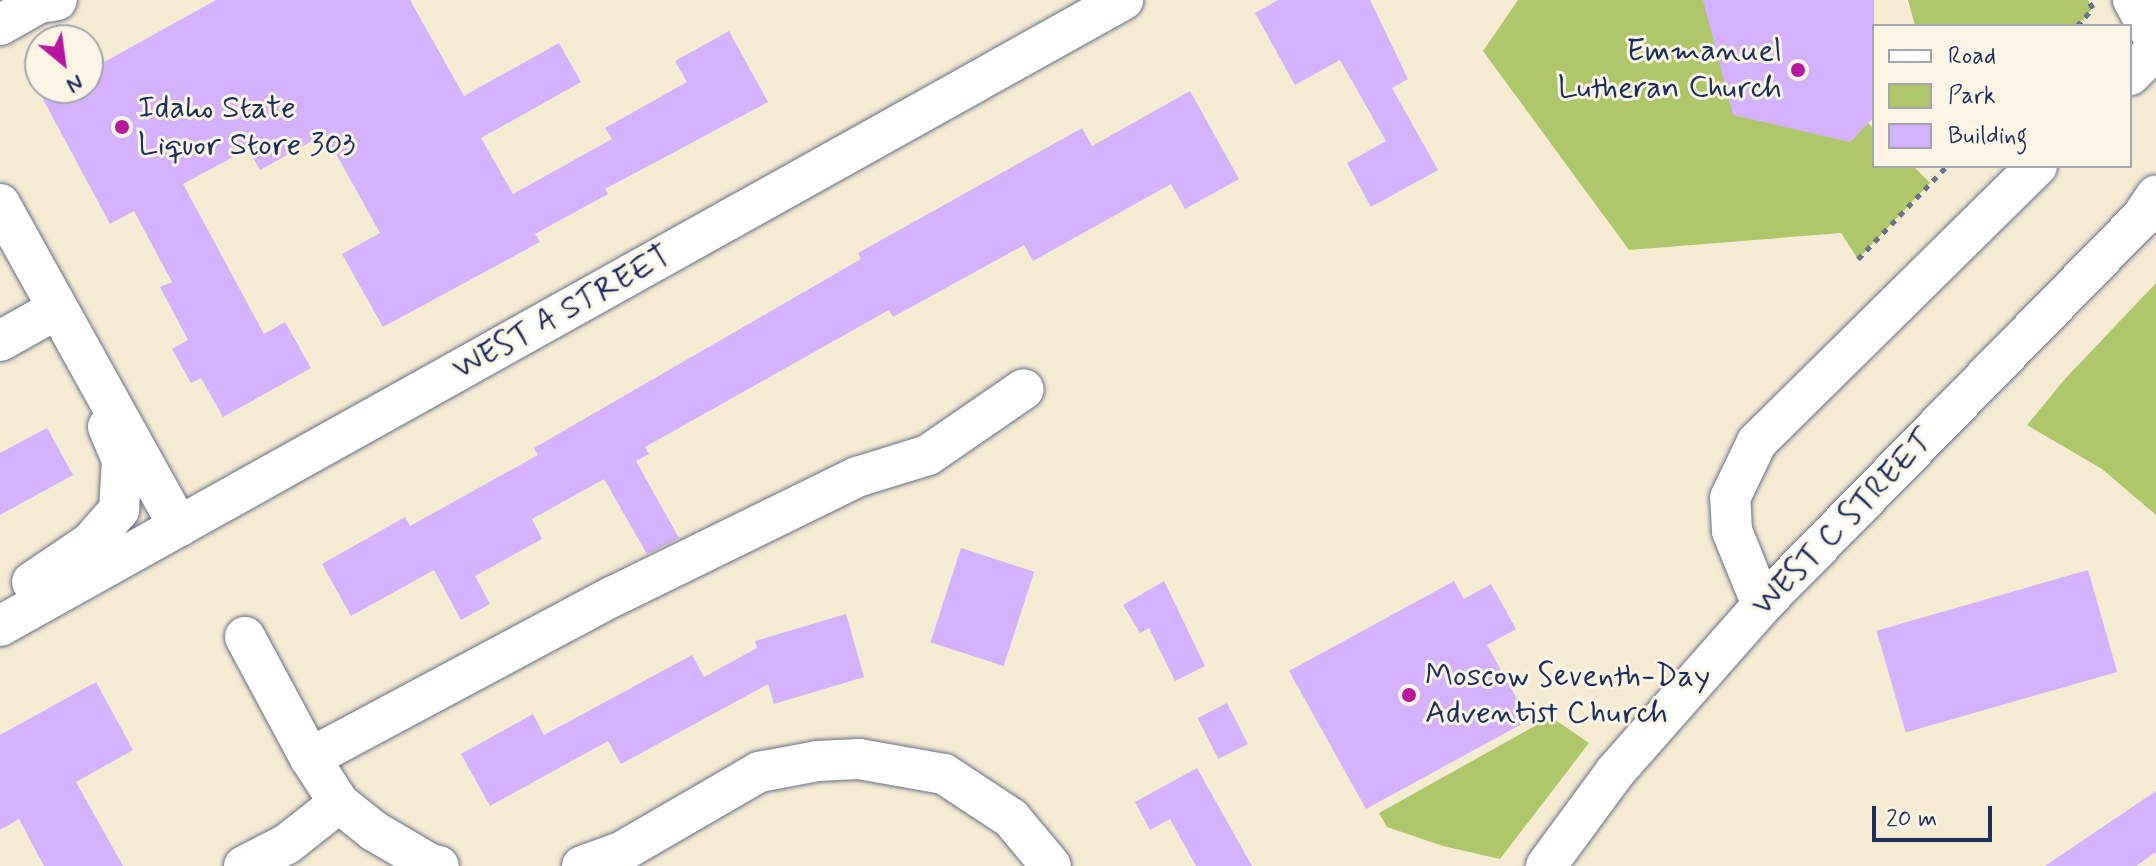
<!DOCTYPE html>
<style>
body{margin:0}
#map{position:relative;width:2156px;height:866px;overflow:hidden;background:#f6ebd3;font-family:Mynerve,sans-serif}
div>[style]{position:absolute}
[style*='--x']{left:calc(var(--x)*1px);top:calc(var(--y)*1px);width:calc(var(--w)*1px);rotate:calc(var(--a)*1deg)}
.green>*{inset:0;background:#afc66a}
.building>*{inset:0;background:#d5b2fd;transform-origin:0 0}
.path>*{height:5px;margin-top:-2.5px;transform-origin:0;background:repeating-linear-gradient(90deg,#687187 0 6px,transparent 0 12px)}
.roads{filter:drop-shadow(0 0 2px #687187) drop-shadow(0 0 2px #687187)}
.minor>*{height:40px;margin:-20px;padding:0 20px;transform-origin:20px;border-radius:20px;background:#fff}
.dots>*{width:22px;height:22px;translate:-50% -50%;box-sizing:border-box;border:4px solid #fcf5e5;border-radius:50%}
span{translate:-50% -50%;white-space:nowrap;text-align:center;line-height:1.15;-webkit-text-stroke:6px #fcf5e5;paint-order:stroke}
.poi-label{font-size:32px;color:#1b2f5e}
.right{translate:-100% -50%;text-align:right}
.left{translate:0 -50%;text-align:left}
.street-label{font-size:32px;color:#1b2f5e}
.legend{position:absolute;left:1872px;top:24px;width:260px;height:144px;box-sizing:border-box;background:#fcf5e5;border:2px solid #a2a6af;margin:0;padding:10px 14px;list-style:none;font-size:24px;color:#1b2f5e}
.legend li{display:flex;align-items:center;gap:16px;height:40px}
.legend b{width:40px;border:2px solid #a2a6af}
.north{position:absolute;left:24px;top:24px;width:80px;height:80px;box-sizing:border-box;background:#fcf5e5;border:2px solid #a2a6af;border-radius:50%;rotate:151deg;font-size:22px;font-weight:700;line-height:32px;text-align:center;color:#1b2f5e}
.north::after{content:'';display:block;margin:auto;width:28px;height:36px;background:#b5179e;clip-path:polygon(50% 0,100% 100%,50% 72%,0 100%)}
.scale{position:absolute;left:1872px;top:806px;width:120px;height:36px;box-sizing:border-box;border:4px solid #1b2f5e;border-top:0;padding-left:10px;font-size:24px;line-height:28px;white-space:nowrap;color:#1b2f5e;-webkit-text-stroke:6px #fcf5e5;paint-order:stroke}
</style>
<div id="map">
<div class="green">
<i style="clip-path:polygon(1518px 0,1713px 0,1850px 142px,1868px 123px,1874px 129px,1874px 166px,1913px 166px,1930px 183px,1858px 259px,1841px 233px,1629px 250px,1483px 51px)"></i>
<i style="clip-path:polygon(1908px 0,2088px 0,2093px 8px,2077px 26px,1915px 26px)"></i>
<i style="clip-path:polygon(2156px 283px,2156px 515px,2102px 469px,2027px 425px,2064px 380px)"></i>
<i style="clip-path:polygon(1551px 717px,1589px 743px,1500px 859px,1443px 846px,1387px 827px,1379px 813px)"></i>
</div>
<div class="building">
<i style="clip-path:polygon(216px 0,410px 0,464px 96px,559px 43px,581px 82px,481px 138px,513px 194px,612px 139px,605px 128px,687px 82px,675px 61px,729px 31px,768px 102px,605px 189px,608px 194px,535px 234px,540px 242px,383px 327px,342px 254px,380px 233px,325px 134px,260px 170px,248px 149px,183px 184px,264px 334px,285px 322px,311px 368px,223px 417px,201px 378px,191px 383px,172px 349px,188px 340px,160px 287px,172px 282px,134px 211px,110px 224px,37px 88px,88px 88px,88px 71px)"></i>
<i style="clip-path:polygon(1278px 0,1370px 0,1408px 79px,1392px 88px,1438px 170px,1371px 207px,1347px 163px,1386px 141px,1340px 60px,1295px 85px,1255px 13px)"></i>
<i style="clip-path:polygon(1703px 0,1874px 0,1874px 117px,1850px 142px,1733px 115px)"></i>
<i style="clip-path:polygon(1190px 91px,1239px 179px,1185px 209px,1171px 184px,1033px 261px,1024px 245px,893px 317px,889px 310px,645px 447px,649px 454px,636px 461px,679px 538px,647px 554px,604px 479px,532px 519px,542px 539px,475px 576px,490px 604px,461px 620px,434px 570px,351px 616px,322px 564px,405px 517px,410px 526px,538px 455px,534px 448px,861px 259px,858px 253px,1082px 128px,1092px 146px)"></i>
<i style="clip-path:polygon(47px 428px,73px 475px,0 515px,0 453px)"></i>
<i style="left:961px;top:548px;width:77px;height:99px;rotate:18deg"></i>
<i style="left:2088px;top:570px;width:106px;height:220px;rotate:74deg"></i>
<i style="clip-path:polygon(1164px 581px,1205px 666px,1175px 681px,1149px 628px,1140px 633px,1123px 605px)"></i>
<i style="clip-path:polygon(1454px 581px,1464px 599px,1491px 584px,1516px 629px,1487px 645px,1529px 720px,1366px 809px,1289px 671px)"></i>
<i style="clip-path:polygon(846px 614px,864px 677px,774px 704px,768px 684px,621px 764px,608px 741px,490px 806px,461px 754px,533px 714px,544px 735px,692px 655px,704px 677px,757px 648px,755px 641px)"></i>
<i style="clip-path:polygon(96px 682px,133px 750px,76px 782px,123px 866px,44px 866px,19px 819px,0 830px,0 735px)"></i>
<i style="left:1227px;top:703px;width:46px;height:33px;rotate:63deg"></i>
<i style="clip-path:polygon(1197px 768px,1252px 866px,1196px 866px,1170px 819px,1150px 830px,1135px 802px)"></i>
<i style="clip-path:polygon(2156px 791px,2156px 852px,2136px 866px,2045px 866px)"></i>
</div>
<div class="path">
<i style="--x:2077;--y:26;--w:24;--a:-48"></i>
<i style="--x:2093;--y:8;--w:9;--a:-122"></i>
<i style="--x:1858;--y:259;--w:129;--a:-46.3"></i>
</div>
<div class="roads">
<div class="minor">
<i style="--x:2133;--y:0;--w:48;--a:61.3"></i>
<i style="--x:0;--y:25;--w:45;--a:-29.4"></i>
<i style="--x:39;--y:3;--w:18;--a:-9"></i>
<i style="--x:2130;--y:75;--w:37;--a:-45"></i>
<i style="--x:0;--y:204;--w:369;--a:61"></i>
<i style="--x:0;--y:341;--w:65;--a:-29.3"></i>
<i style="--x:32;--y:582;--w:71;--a:-34.1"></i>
<i style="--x:91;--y:542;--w:43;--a:-48.8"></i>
<i style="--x:119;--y:510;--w:50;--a:-86.6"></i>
<i style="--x:122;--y:460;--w:36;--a:-113"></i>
<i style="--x:1762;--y:605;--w:80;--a:-112.1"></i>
<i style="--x:1732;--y:531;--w:33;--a:-93"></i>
<i style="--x:1730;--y:498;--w:62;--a:-64.3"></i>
<i style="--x:1757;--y:442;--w:393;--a:-44.6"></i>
<i style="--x:0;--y:626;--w:1286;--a:-29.14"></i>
<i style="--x:245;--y:637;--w:137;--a:61.8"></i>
<i style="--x:310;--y:758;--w:54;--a:57.2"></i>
<i style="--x:339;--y:803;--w:45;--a:38.7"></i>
<i style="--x:374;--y:831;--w:65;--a:30.5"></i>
<i style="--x:430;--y:864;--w:9;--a:13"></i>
<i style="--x:310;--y:758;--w:344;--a:-28.1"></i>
<i style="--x:614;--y:596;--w:271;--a:-26.1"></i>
<i style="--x:857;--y:477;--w:74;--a:-17.2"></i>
<i style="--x:928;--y:455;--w:116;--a:-34.5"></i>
<i style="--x:244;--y:866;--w:48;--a:-27.1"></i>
<i style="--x:287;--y:844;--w:66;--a:-38.3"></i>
<i style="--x:582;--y:866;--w:41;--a:-19.7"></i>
<i style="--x:621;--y:852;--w:160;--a:-30.1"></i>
<i style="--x:759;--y:772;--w:59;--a:-10.7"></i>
<i style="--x:817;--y:761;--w:42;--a:-2.7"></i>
<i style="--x:859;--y:759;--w:86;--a:10"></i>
<i style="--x:944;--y:774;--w:80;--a:33.3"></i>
<i style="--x:1011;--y:818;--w:62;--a:50.2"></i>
<i style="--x:1546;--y:866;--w:117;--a:-53.7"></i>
<i style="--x:1615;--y:772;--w:222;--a:-48.6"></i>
<i style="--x:1762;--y:605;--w:542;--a:-45.6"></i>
<i style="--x:2141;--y:218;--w:27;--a:-56"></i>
</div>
</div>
<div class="dots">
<i style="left:1798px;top:70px;background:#b5179e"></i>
<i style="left:122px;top:127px;background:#b5179e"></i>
<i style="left:1409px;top:695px;background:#b5179e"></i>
</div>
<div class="poi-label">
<span class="right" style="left:1782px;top:70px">Emmanuel<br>Lutheran Church</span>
<span class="left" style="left:138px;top:127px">Idaho State<br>Liquor Store 303</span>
<span class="left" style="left:1425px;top:695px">Moscow Seventh-Day<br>Adventist Church</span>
</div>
<div class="street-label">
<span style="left:562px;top:313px;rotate:-29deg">WEST A STREET</span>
<span style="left:1843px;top:523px;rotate:-46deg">WEST C STREET</span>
</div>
<ul class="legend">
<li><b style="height:10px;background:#fff"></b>Road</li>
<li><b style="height:22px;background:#afc66a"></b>Park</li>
<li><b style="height:22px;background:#d5b2fd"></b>Building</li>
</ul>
<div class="north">N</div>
<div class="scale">20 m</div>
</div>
